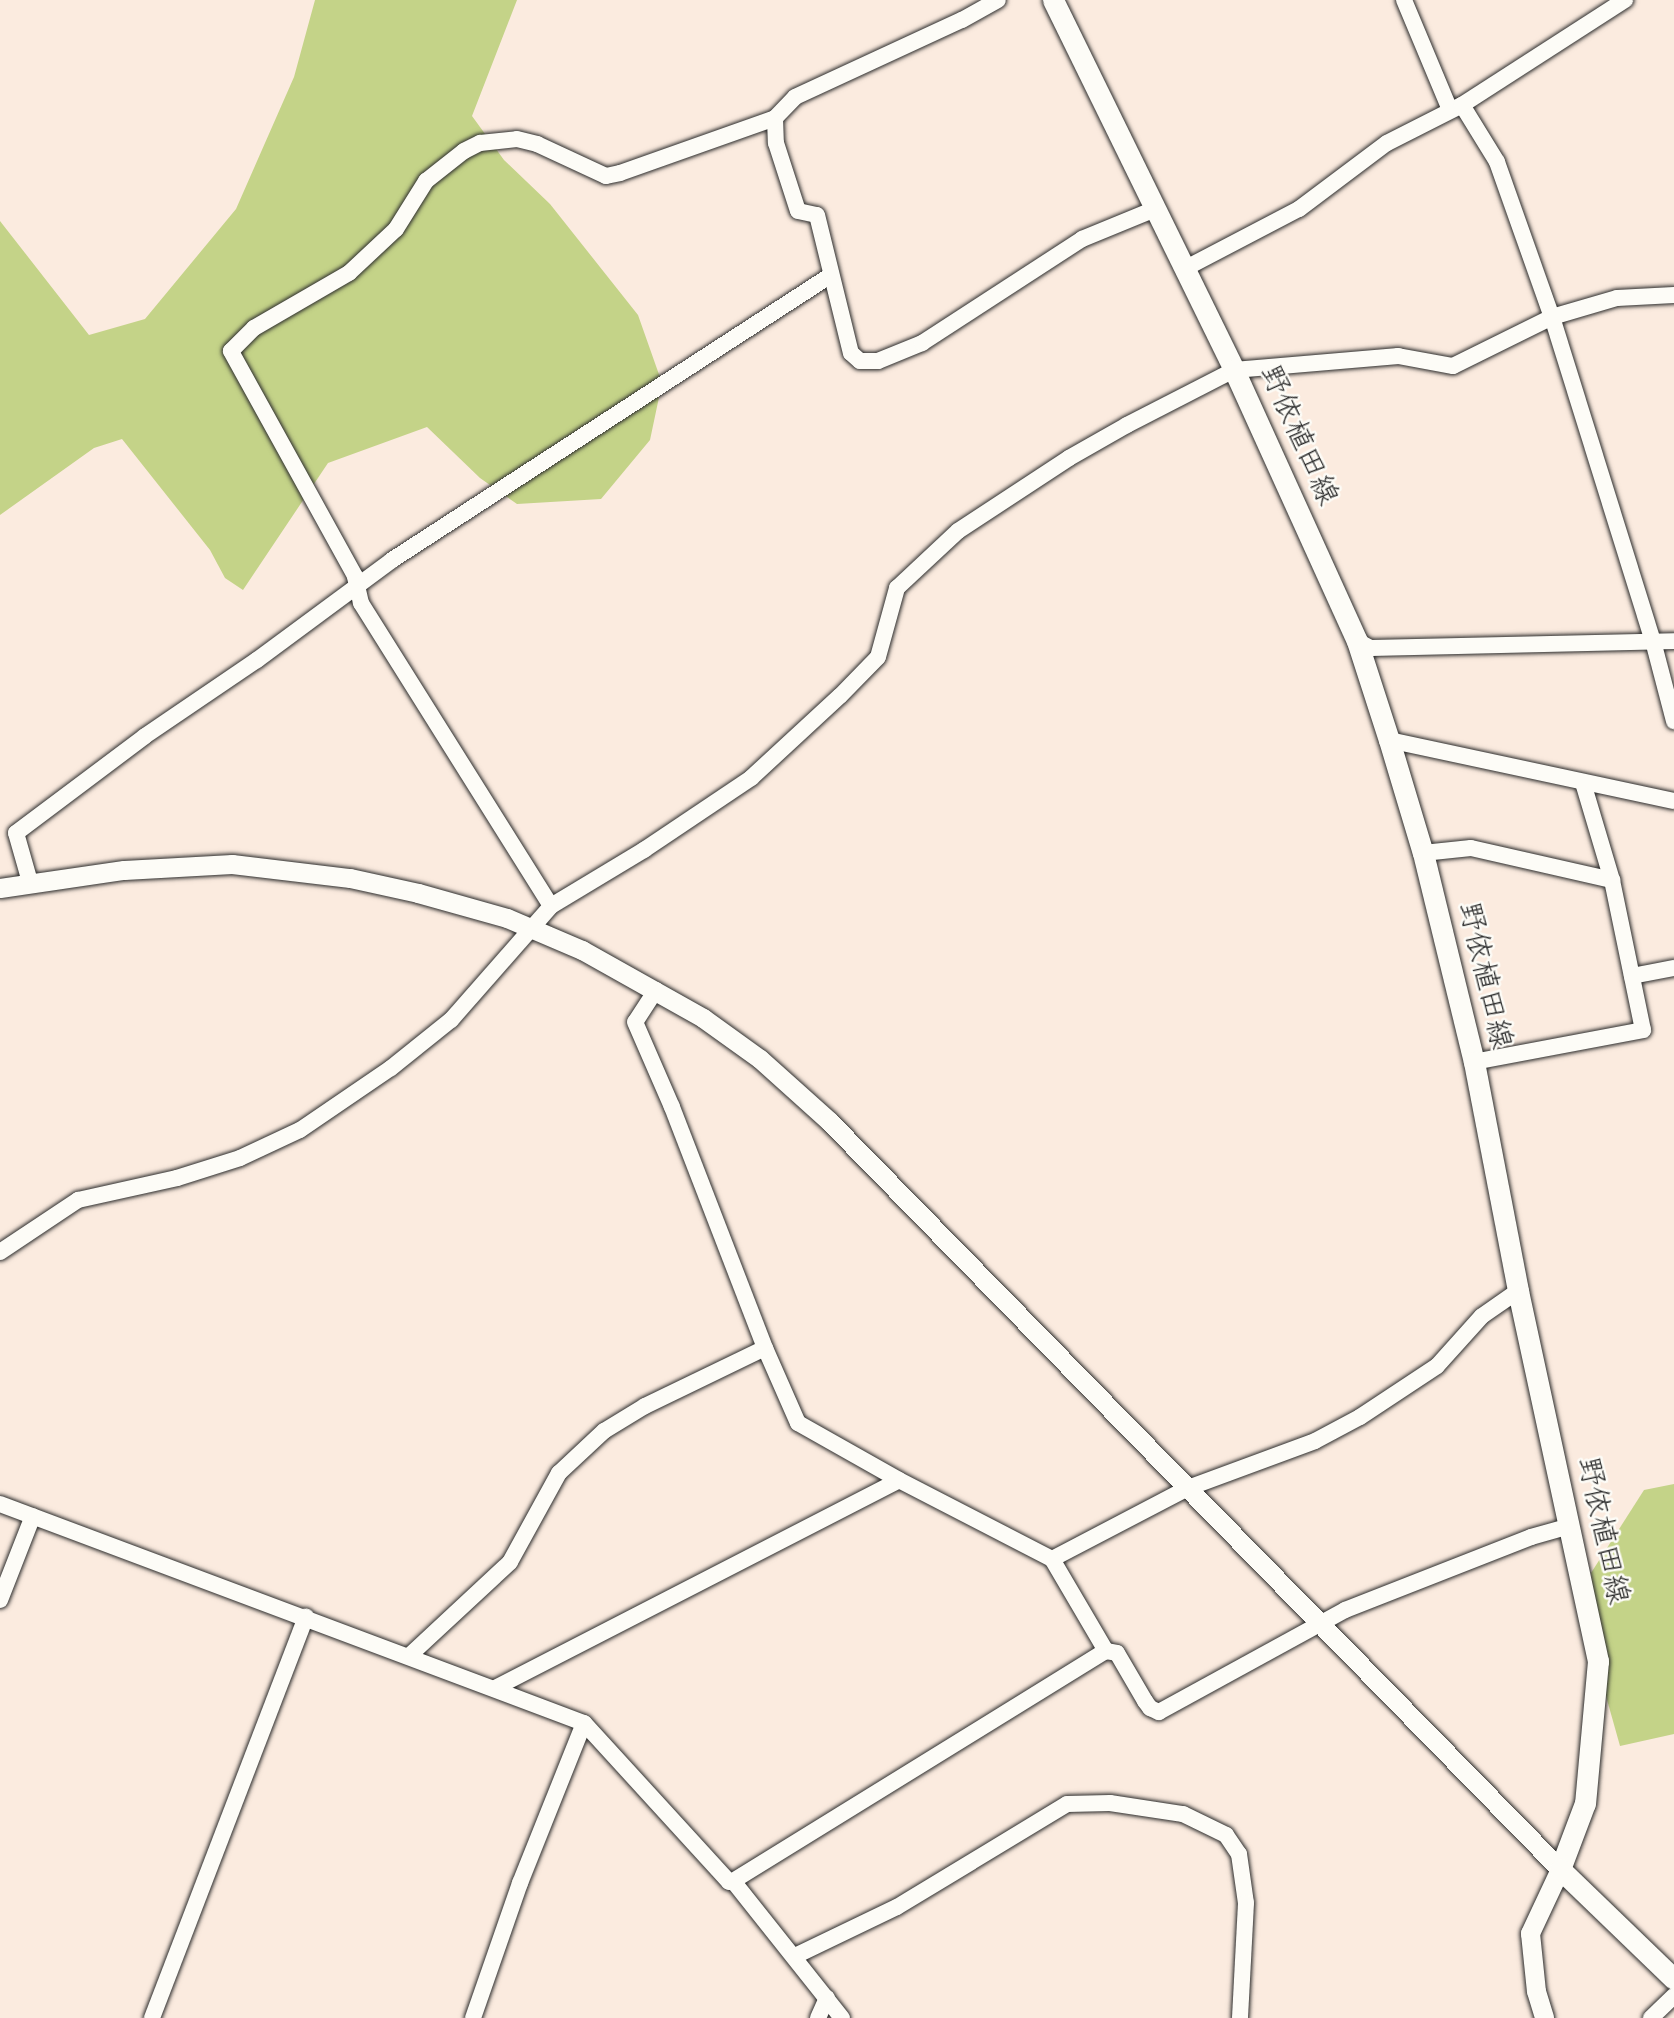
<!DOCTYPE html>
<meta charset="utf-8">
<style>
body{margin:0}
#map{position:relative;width:1674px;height:2018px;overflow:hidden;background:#fbebdf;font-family:"Indie Flower","Klee One",sans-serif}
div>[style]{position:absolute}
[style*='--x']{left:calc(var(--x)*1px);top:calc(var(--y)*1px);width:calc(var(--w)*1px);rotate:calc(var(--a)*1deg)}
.green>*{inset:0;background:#c4d388}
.roads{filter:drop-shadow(0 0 2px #2b2b2b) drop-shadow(0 0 2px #2b2b2b)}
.minor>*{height:16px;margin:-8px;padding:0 8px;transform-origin:8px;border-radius:8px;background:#fdfcf7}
.tertiary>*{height:19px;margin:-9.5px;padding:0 9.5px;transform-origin:9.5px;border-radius:9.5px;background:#fdfcf7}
.secondary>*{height:21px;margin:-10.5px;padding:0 10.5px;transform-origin:10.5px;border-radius:10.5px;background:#fdfcf7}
span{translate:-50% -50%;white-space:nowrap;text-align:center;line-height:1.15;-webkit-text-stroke:5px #fdfcf7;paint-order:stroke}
.street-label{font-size:30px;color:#2b2b2b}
</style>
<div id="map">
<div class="green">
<div style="clip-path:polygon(315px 0,517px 0,472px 116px,504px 160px,550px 204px,638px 315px,662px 383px,650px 440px,601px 499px,517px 504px,480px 478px,427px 427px,328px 463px,243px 590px,225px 578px,210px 550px,122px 439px,94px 448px,0 515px,0 221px,89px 335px,145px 319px,236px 209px,294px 77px)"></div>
<div style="clip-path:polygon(1674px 1484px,1674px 1734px,1620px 1746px,1602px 1682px,1591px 1573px,1644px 1490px)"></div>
</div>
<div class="roads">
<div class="minor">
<div style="--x:1404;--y:0;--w:119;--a:67.3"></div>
<div style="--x:1462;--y:105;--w:67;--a:58.4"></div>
<div style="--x:1497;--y:162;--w:164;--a:70.5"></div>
<div style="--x:1552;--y:317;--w:339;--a:72.7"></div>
<div style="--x:1653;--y:641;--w:83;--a:75.3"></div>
<div style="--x:775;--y:118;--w:25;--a:88"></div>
<div style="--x:776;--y:143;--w:71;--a:72.1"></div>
<div style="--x:798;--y:211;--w:19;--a:12"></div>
<div style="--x:817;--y:215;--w:142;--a:76.2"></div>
<div style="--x:851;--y:353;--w:12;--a:42"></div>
<div style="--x:860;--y:361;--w:18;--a:0"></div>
<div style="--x:878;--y:361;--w:48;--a:-22.2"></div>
<div style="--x:922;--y:343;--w:191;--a:-33"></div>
<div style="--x:1082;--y:239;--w:79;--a:-22.3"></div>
<div style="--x:1184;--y:269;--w:130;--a:-27.6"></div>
<div style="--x:1299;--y:209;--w:110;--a:-36.9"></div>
<div style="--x:1387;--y:143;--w:84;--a:-26.9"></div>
<div style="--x:1462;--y:105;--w:194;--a:-32.8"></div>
<div style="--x:1357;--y:641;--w:16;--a:27"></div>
<div style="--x:1371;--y:648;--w:303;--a:-1.3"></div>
<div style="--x:1389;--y:740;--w:291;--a:12.1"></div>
<div style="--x:1423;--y:853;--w:48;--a:-5.9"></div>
<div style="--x:1471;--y:848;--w:145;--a:12.8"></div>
<div style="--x:30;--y:882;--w:51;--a:-105.9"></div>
<div style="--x:16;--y:833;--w:161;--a:-36.9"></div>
<div style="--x:145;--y:736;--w:135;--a:-34.2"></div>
<div style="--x:257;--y:660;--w:168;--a:-36.5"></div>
<div style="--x:392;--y:560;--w:523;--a:-32.99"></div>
<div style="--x:551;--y:906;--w:358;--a:-122.1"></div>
<div style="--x:361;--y:603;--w:28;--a:-103"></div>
<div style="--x:355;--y:576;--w:257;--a:-118.9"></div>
<div style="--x:231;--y:351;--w:33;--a:-45"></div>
<div style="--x:254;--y:328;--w:110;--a:-30.1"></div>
<div style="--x:349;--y:273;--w:64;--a:-43.1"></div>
<div style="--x:396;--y:229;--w:57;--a:-58"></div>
<div style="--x:426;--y:181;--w:48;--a:-38.3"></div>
<div style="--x:464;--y:151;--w:18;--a:-27"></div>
<div style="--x:480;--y:143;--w:37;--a:-6"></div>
<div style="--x:517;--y:139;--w:21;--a:14"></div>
<div style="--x:537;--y:144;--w:76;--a:24.9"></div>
<div style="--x:606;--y:176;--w:14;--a:-12"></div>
<div style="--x:620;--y:173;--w:164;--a:-19.5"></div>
<div style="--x:775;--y:118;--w:29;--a:-46"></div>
<div style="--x:795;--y:97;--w:184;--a:-24.8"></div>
<div style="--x:962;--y:20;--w:41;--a:-29.1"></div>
<div style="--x:1632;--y:976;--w:43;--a:-10.8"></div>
<div style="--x:656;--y:990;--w:38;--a:123"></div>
<div style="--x:635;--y:1022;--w:93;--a:66.5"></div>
<div style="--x:672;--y:1107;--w:258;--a:68.9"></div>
<div style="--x:765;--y:1348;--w:82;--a:66.3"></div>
<div style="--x:798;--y:1423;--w:116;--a:29.4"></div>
<div style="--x:899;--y:1480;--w:172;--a:27.3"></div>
<div style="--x:1052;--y:1559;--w:107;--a:59.6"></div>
<div style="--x:1474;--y:1062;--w:172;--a:-10.7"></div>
<div style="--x:1643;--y:1030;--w:153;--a:-101.7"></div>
<div style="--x:1612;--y:880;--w:101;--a:-106.6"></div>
<div style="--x:0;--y:1252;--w:94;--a:-33.7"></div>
<div style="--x:78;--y:1200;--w:101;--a:-12.5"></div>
<div style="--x:177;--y:1178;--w:66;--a:-17.6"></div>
<div style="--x:240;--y:1158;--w:66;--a:-25"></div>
<div style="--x:300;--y:1130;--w:110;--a:-34.3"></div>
<div style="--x:391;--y:1068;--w:77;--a:-38.7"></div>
<div style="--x:451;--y:1020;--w:152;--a:-48.7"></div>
<div style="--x:551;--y:906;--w:109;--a:-31.1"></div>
<div style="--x:644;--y:850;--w:129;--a:-33.9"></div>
<div style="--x:751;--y:778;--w:121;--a:-42.7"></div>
<div style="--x:840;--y:696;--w:54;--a:-45.7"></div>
<div style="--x:878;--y:657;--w:72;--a:-74.6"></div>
<div style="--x:897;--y:588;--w:83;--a:-43.1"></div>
<div style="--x:958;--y:531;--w:133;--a:-33.3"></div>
<div style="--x:1069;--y:458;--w:67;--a:-29.6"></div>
<div style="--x:1127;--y:425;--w:120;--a:-27.2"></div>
<div style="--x:1234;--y:370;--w:165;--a:-4.9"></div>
<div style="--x:1398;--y:356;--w:56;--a:10.3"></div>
<div style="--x:1453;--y:366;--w:110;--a:-26.3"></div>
<div style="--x:1552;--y:317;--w:68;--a:-16.3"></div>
<div style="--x:1617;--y:298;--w:57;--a:-3"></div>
<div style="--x:0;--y:1504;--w:624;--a:20.56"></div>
<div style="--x:584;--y:1723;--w:215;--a:47.6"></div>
<div style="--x:729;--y:1882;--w:4;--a:-14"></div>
<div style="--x:733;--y:1881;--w:175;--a:51.5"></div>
<div style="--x:1052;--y:1559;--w:153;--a:-27.6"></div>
<div style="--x:1188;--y:1488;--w:135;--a:-20.3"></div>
<div style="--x:1315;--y:1441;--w:51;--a:-28.1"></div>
<div style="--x:1360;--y:1417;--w:92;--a:-33.5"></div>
<div style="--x:1437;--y:1366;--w:67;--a:-48"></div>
<div style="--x:1482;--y:1316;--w:44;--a:-34.8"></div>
<div style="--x:0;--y:1600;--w:90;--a:-68.6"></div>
<div style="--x:409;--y:1656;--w:138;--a:-42.9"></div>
<div style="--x:510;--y:1562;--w:102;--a:-61.2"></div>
<div style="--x:559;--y:1473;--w:62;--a:-43"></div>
<div style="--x:604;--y:1431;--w:48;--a:-31.4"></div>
<div style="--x:645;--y:1406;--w:133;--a:-25.8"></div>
<div style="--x:495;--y:1688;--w:454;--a:-27.2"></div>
<div style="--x:733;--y:1881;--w:438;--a:-31.7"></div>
<div style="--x:1106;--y:1651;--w:11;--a:10"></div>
<div style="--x:1117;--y:1653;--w:56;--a:59.7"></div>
<div style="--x:1145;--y:1701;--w:9;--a:54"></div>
<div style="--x:1150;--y:1708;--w:10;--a:24"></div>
<div style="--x:1159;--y:1712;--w:212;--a:-28.7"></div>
<div style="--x:1345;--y:1610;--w:200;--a:-21.4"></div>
<div style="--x:1531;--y:1537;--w:41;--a:-15.8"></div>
<div style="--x:795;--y:1956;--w:113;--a:-25.7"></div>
<div style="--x:897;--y:1907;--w:199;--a:-31.2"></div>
<div style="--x:1067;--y:1804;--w:43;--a:-1.3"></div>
<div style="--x:1110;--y:1803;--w:74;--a:8.6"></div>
<div style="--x:1183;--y:1814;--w:48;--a:26"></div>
<div style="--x:1226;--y:1835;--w:23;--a:56"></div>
<div style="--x:1239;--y:1854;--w:49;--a:81.9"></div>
<div style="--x:1246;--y:1903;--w:115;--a:93"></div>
<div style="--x:152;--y:2018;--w:430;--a:-69"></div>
<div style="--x:473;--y:2018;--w:143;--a:-70.8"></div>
<div style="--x:520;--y:1883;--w:172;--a:-68.2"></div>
<div style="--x:818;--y:2018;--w:22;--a:-66"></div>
<div style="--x:1651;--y:2018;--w:32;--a:-44"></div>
</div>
<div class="tertiary">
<div style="--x:0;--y:888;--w:125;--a:-8.3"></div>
<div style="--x:124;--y:870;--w:108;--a:-3.2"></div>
<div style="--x:232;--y:864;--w:119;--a:6.8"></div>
<div style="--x:350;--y:878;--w:70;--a:12.4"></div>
<div style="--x:418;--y:893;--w:92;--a:15.7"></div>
<div style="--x:507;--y:918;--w:82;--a:23.1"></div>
<div style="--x:582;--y:950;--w:139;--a:29.3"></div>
<div style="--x:703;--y:1018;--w:70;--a:35.7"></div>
<div style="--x:760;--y:1059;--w:93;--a:41.9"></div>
<div style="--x:829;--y:1121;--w:1046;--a:45.66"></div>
<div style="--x:1560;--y:1869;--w:71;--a:115.1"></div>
<div style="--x:1530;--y:1933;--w:58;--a:84.1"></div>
<div style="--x:1536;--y:1991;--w:28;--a:73"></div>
</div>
<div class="secondary">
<div style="--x:1053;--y:0;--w:412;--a:63.9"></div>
<div style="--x:1234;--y:370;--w:298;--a:65.6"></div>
<div style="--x:1357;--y:641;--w:104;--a:72.1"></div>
<div style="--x:1389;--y:740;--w:118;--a:73.3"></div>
<div style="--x:1423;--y:853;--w:215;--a:76.3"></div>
<div style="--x:1474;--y:1062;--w:233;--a:79.1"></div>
<div style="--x:1518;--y:1291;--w:379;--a:77.8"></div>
<div style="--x:1598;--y:1661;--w:143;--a:95.2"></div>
<div style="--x:1585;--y:1803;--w:71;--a:110.7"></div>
<div style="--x:1560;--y:1869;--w:158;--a:44"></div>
</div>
</div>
<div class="street-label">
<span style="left:1297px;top:436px;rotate:66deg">野依植田線</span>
<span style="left:1483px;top:976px;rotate:77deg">野依植田線</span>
<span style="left:1601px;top:1531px;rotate:78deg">野依植田線</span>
</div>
</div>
